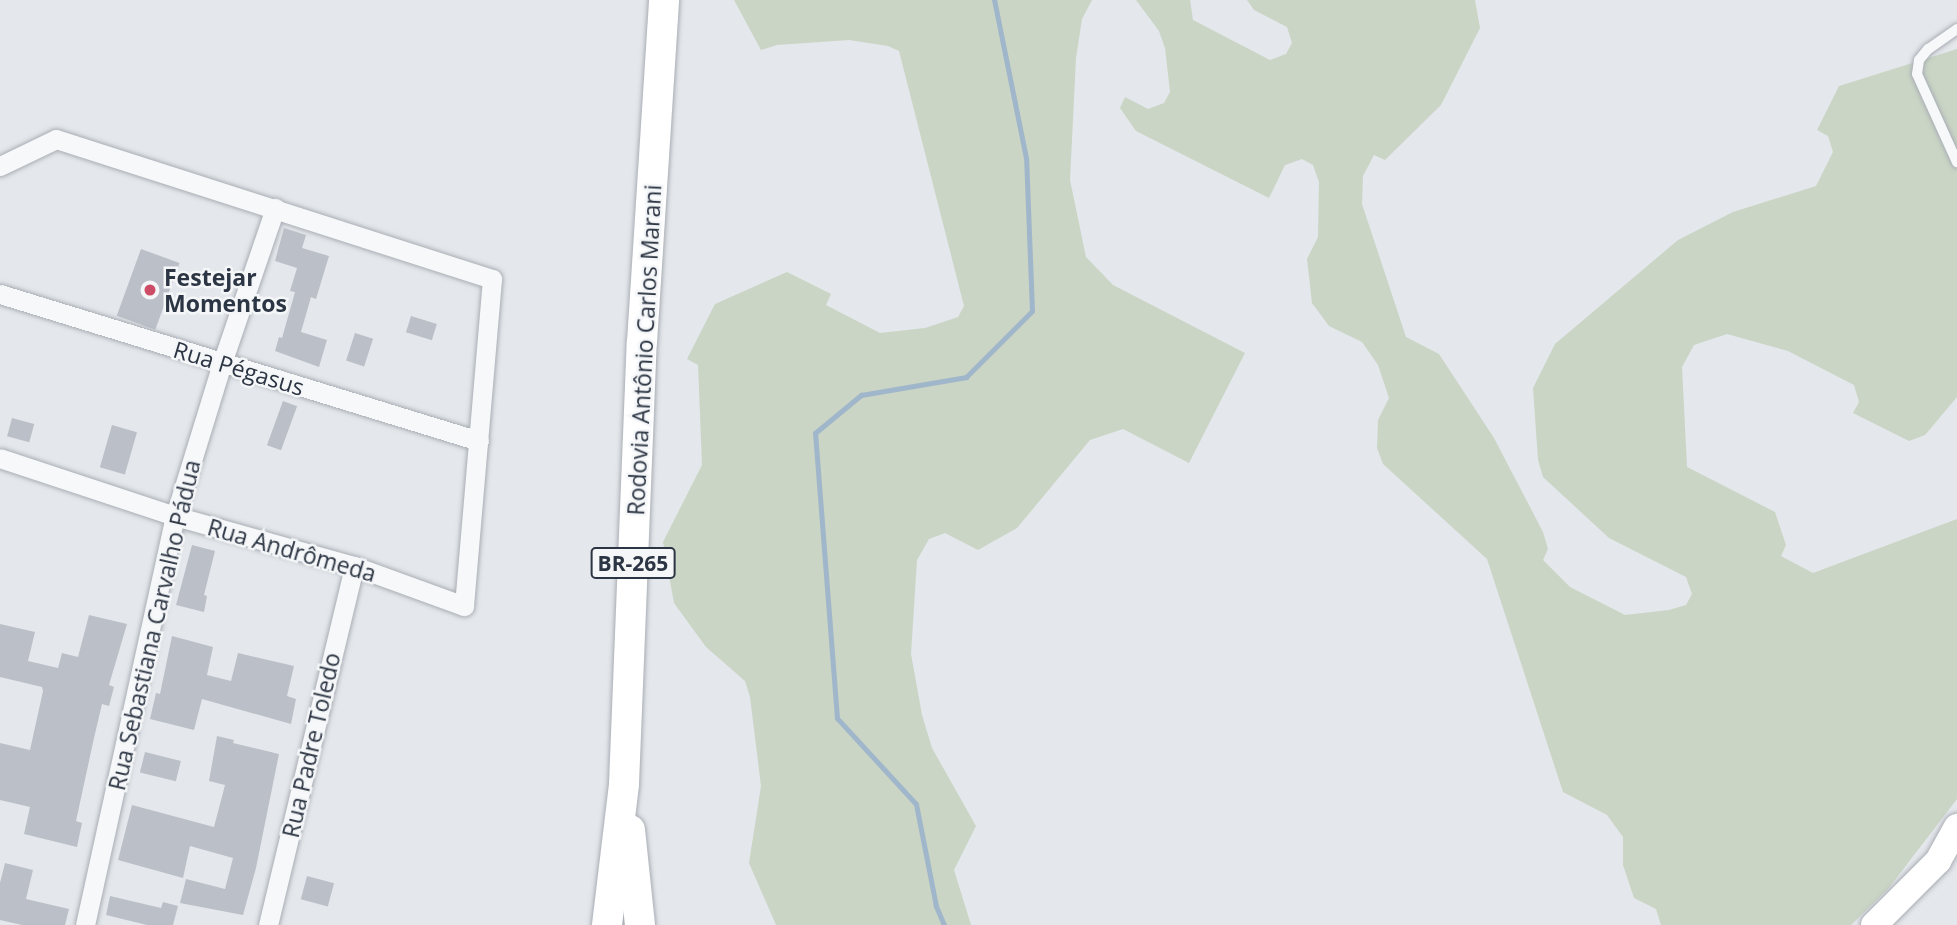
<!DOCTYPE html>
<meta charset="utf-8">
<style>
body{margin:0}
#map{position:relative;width:1957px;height:925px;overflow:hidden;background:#e4e7eb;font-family:"Open Sans",sans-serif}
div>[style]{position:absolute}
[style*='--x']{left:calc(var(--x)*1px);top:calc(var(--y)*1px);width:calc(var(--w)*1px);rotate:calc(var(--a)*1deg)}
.green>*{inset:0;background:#cad5c5}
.stream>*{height:5px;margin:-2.5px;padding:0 2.5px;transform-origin:2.5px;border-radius:2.5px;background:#a0b6ca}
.building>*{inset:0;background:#bbc0c8;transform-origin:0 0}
.roads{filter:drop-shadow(0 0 2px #a9aeb5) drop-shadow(0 0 2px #a9aeb5)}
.lane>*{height:10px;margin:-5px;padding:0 5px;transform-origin:5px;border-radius:5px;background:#f7f8fa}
.street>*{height:19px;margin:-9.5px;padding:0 9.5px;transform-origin:9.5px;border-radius:9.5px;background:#f7f8fa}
.secondary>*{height:26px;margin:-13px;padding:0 13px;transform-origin:13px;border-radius:13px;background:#fff}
.primary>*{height:30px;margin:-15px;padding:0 15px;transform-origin:15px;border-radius:15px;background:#fff}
.dots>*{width:19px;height:19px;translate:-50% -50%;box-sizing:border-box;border:4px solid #f4f6f8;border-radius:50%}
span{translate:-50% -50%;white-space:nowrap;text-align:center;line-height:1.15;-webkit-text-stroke:5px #f4f6f8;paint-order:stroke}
.shield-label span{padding:2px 5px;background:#f4f6f8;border:2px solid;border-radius:5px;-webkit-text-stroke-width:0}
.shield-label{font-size:21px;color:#2c3543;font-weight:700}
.poi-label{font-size:23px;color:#2c3543;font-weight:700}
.left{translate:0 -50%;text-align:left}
.street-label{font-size:23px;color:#2c3543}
</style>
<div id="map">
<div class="green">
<div style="clip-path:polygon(734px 0,1092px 0,1082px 19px,1076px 58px,1070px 180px,1086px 257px,1113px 285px,1245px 353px,1189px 463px,1123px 429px,1090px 440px,1017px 528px,978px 550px,945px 533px,929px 539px,917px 560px,911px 654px,922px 715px,932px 748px,976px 826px,954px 870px,971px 925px,776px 925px,749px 863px,761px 786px,750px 697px,745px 681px,706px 647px,674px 603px,663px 542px,702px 465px,698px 365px,687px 359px,715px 304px,787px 272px,831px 294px,826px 305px,880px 333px,925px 328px,958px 317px,964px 306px,899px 51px,888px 46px,849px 40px,777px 45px,761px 50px)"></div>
<div style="clip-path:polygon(1136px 0,1190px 0,1193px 20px,1270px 60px,1286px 54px,1292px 43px,1287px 27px,1254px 10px,1247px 0,1475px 0,1480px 28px,1441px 105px,1385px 160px,1374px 155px,1363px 176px,1362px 204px,1406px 337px,1439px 354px,1494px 438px,1543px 532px,1548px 549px,1543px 560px,1570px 587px,1625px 615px,1669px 610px,1686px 605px,1692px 594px,1686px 577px,1609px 538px,1543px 477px,1538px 460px,1533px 388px,1555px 344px,1678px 240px,1733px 212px,1816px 186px,1833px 152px,1828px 136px,1817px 130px,1839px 86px,1957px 49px,1957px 397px,1925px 435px,1909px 441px,1853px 413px,1859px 402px,1854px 385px,1788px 351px,1727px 334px,1694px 345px,1682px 367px,1687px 467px,1775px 512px,1786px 545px,1781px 556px,1813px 573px,1957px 519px,1957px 799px,1888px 889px,1851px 925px,1661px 925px,1656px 909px,1634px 898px,1623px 865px,1623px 837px,1607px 815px,1563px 792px,1487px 559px,1383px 464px,1377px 448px,1378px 420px,1389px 398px,1378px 365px,1362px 342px,1329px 326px,1312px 303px,1307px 259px,1318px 237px,1319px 182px,1313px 165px,1302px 159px,1285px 165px,1269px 198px,1136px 131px,1120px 108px,1125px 97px,1148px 109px,1164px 103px,1170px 92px,1165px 48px,1159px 31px)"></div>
</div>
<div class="stream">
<div style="--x:944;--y:925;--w:21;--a:-113"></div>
<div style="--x:936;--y:906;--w:104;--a:-101.1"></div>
<div style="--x:916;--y:804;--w:117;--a:-132.6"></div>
<div style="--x:837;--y:718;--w:286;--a:-94.4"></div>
<div style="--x:815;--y:433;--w:60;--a:-39.6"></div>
<div style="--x:861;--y:395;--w:107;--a:-9.7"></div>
<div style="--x:966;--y:377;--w:93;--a:-45"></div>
<div style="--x:1032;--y:311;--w:153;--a:-92.2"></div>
<div style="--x:1026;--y:158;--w:161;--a:-101.4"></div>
</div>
<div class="building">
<div style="clip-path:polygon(284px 228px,306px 235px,302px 248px,329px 256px,316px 299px,311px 297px,301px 332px,327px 340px,319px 367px,275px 351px,279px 337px,282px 338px,295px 292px,290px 291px,297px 268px,275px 261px)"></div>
<div style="left:141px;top:249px;width:41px;height:71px;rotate:20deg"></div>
<div style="left:411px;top:316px;width:27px;height:17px;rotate:17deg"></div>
<div style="left:355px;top:333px;width:19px;height:29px;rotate:18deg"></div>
<div style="left:283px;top:401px;width:15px;height:47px;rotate:20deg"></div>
<div style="left:12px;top:418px;width:23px;height:19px;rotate:15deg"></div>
<div style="left:112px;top:425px;width:26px;height:44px;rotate:16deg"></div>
<div style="clip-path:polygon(192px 545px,215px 551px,204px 595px,207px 596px,204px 612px,176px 605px)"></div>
<div style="clip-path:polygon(89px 615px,127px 624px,109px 685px,114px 687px,109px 706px,102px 704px,94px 738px,76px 821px,82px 823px,77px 847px,24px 834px,30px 807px,0 800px,0 743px,30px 750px,43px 691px,42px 687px,0 677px,0 624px,35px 632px,28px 661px,58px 668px,62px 653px,78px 657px)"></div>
<div style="clip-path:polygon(172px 636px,213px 647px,207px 675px,231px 681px,238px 653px,294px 666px,287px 696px,296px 699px,291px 724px,202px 699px,194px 730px,150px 719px,156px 693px,160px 694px)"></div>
<div style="clip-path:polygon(217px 736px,234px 740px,233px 743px,279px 754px,256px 868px,243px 915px,180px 903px,186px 879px,225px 889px,233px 858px,190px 846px,183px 878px,118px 860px,132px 805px,214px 827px,225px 785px,209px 781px)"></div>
<div style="left:145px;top:752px;width:37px;height:21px;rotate:14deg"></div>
<div style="clip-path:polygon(5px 863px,33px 870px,26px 899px,69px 909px,65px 925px,22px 925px,0 920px,0 883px)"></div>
<div style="left:307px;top:876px;width:28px;height:24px;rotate:15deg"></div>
<div style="clip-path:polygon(110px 896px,161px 908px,163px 902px,178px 906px,173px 925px,147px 925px,106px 915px)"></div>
</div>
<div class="roads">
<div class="lane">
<div style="--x:1957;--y:29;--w:35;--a:145"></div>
<div style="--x:1928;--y:49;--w:14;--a:129"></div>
<div style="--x:1919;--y:60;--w:14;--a:98"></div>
<div style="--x:1917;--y:74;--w:97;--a:65.6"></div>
</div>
<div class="street">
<div style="--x:0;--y:166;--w:62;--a:-25.7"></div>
<div style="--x:56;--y:139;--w:458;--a:17.8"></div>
<div style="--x:492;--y:279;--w:328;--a:94.9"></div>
<div style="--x:464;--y:606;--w:117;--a:-160"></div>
<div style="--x:354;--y:566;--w:186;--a:-164.4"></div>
<div style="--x:175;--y:516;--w:184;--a:-161.7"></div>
<div style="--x:0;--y:294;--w:501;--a:17.06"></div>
<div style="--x:85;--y:925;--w:419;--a:-77.6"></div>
<div style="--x:175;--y:516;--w:160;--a:-72.9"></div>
<div style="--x:222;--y:363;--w:164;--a:-71.1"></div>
<div style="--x:268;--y:925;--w:369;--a:-76.5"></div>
</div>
<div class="secondary">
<div style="--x:1874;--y:925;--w:91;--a:-45"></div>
<div style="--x:1938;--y:861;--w:39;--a:-61"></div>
</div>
<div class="primary">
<div style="--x:630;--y:830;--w:96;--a:84"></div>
<div style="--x:607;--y:925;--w:142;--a:-83.1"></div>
<div style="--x:624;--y:784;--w:442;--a:-87.7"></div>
<div style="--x:642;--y:342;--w:343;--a:-86.3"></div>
</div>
</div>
<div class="dots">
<div style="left:150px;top:290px;background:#cc4d65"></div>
</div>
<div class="shield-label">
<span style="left:633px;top:563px">BR-265</span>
</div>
<div class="poi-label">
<span class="left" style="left:164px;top:290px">Festejar<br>Momentos</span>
</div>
<div class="street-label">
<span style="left:644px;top:350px;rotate:-87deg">Rodovia Antônio Carlos Marani</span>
<span style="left:239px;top:368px;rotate:17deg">Rua Pégasus</span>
<span style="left:292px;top:550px;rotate:16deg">Rua Andrômeda</span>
<span style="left:154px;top:625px;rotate:-77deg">Rua Sebastiana Carvalho Pádua</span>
<span style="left:311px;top:745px;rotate:-77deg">Rua Padre Toledo</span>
</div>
</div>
